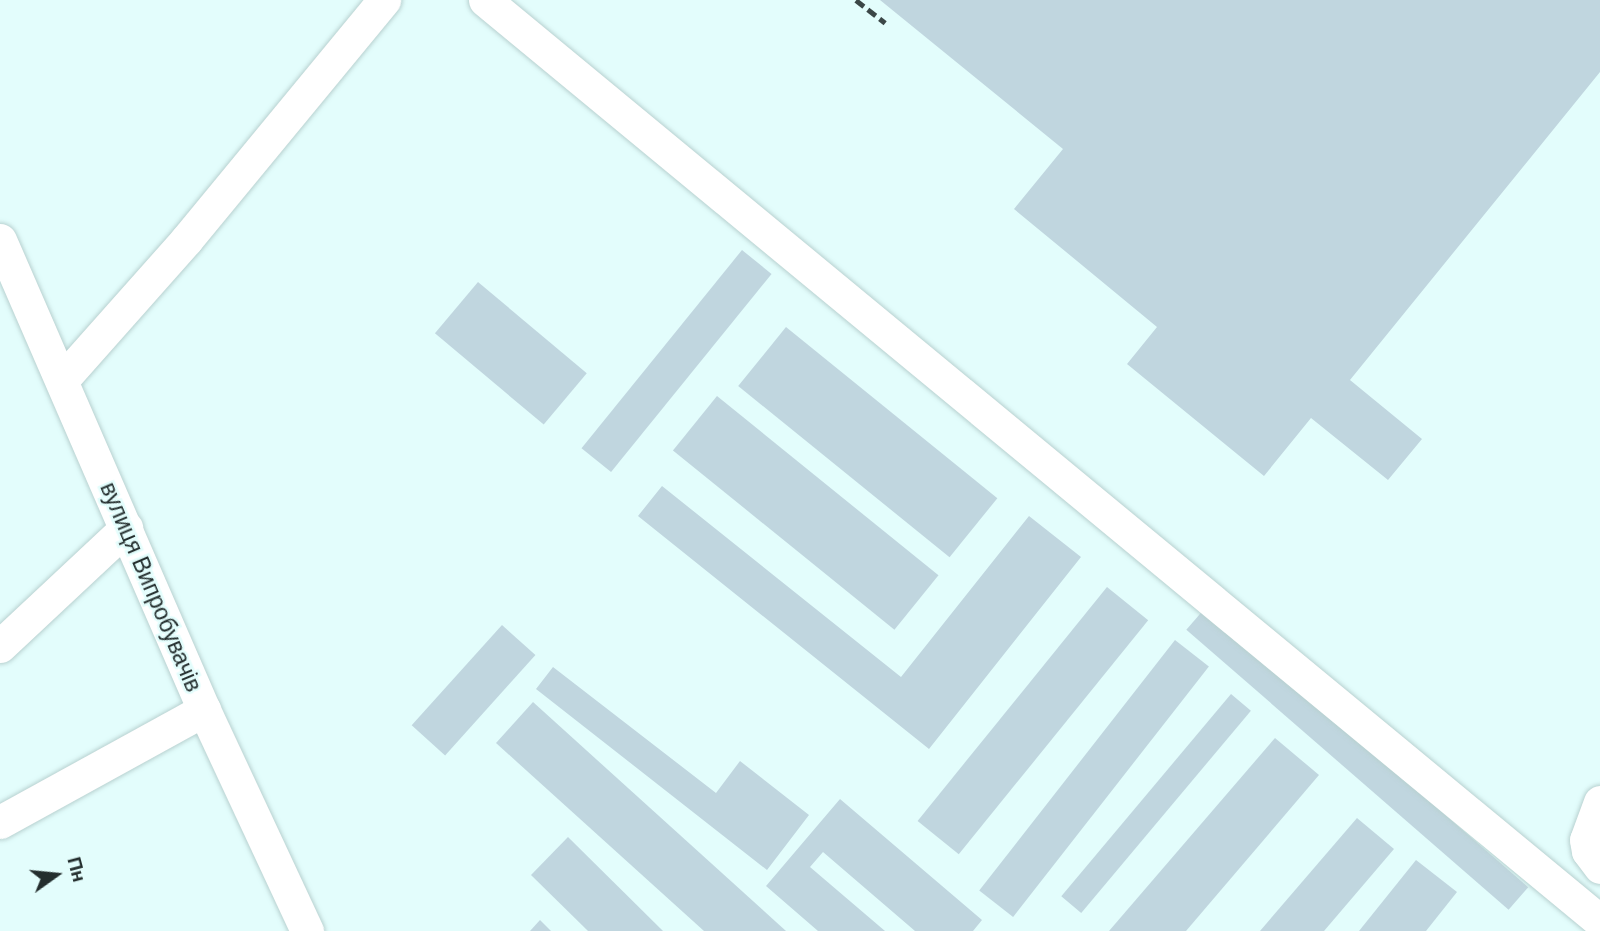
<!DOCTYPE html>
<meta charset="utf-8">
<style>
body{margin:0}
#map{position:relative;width:1600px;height:931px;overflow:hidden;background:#e3fdfc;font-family:Arial,sans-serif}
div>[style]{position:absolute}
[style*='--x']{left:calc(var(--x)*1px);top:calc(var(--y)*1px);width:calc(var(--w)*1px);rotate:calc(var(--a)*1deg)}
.building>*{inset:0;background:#c0d6df;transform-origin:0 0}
.roads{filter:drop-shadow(0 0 2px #b8d1d0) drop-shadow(0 0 2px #b8d1d0)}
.minor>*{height:33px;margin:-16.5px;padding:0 16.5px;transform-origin:16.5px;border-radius:16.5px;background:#fff}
.rail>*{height:5px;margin-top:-2.5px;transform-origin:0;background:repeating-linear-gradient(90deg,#3b4747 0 10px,transparent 0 15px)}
span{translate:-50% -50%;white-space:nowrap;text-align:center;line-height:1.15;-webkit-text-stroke:5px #e3fdfc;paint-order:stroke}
.street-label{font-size:23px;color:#242e2e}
.north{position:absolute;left:21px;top:840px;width:70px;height:70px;-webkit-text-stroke:5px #e3fdfc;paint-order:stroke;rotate:75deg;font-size:19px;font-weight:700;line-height:28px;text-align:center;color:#242e2e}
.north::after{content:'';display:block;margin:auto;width:24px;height:32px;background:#242e2e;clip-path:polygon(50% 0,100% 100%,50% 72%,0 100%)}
</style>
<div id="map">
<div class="building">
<div style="clip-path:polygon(880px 0,1600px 0,1600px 72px,1350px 380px,1422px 439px,1388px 480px,1311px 418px,1264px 476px,1127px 364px,1157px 327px,1014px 209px,1063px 149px)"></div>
<div style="left:742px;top:250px;width:38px;height:255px;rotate:39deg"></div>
<div style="left:478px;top:282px;width:142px;height:67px;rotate:40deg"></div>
<div style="left:786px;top:327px;width:272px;height:76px;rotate:39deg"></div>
<div style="left:717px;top:396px;width:285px;height:70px;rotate:39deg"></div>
<div style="clip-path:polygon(662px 486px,901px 677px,1029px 516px,1081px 557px,929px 749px,638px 516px)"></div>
<div style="left:1107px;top:587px;width:53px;height:301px;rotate:39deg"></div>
<div style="left:1206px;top:607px;width:427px;height:30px;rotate:41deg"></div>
<div style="left:502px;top:625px;width:45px;height:135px;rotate:42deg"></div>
<div style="left:1175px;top:640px;width:43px;height:318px;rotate:38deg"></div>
<div style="clip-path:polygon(553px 667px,716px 793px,740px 761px,809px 815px,767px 870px,536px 689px)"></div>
<div style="left:1231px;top:694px;width:26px;height:264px;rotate:40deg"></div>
<div style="clip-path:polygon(533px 702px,786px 931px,704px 931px,496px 743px)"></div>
<div style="clip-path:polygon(1275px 738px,1319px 775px,1186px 931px,1109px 931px)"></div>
<div style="clip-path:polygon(840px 799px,982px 920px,973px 931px,915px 931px,823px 852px,810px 867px,885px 931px,818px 931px,766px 886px)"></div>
<div style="clip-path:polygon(1357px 818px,1394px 849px,1324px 931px,1260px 931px)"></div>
<div style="clip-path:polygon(568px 837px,663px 931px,588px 931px,531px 875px)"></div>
<div style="clip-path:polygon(1416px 860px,1457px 892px,1426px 931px,1359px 931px)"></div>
<div style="clip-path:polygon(540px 920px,551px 931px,530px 931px)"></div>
</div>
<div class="roads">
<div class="minor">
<div style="--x:485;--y:0;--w:1446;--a:39.56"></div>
<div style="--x:0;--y:240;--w:512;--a:66.54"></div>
<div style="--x:204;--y:710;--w:244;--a:65"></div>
<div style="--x:62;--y:380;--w:188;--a:-48.4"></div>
<div style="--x:187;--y:239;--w:310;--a:-50.5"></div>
<div style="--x:0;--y:646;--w:173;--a:-43.1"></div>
<div style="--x:1600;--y:802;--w:40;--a:110.2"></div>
<div style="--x:1586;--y:840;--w:11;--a:80"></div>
<div style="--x:1588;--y:851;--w:20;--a:53"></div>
<div style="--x:0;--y:822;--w:233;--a:-28.8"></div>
</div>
</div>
<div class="rail">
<div style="--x:856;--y:0;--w:37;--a:38"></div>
</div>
<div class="street-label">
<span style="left:151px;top:587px;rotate:67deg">вулиця Випробувачів</span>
</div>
<div class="north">Пн</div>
</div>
